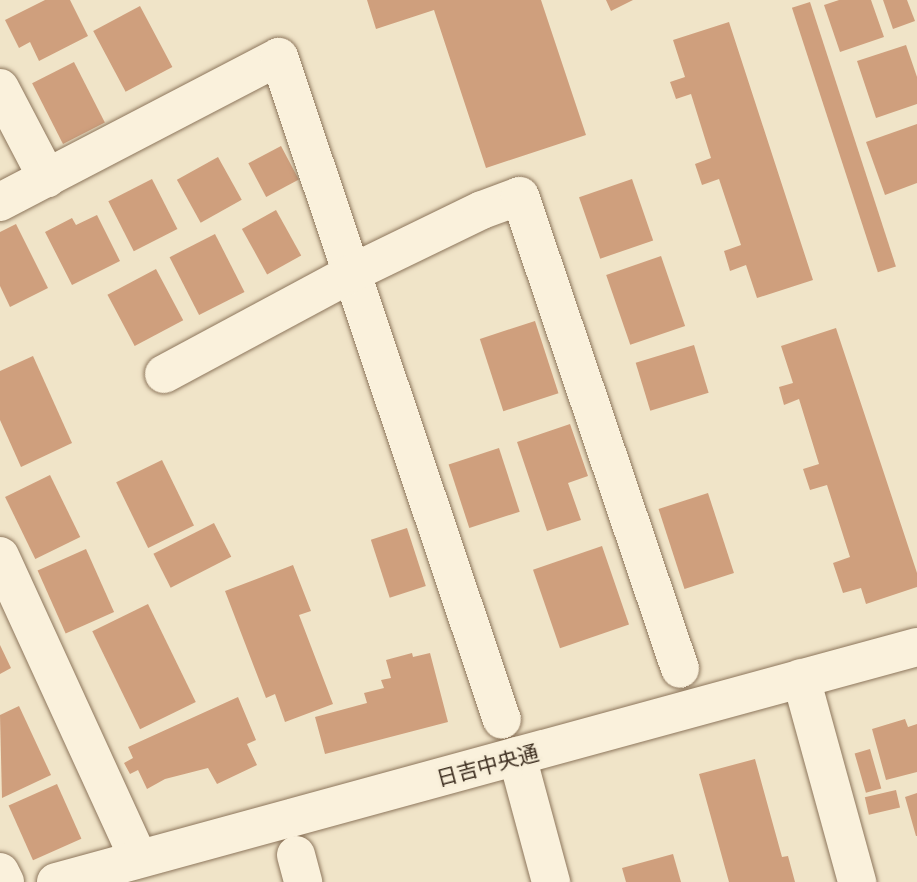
<!DOCTYPE html>
<meta charset="utf-8">
<style>
body{margin:0}
#map{position:relative;width:917px;height:882px;overflow:hidden;background:#f0e4c8;font-family:"Playfair Display","Noto Sans JP",serif}
div>[style]{position:absolute}
[style*='--x']{left:calc(var(--x)*1px);top:calc(var(--y)*1px);width:calc(var(--w)*1px);rotate:calc(var(--a)*1deg)}
.building>*{inset:0;background:#cf9f7d;transform-origin:0 0}
.roads{filter:drop-shadow(0 0 2px #8d765c) drop-shadow(0 0 2px #8d765c)}
.minor>*{height:38px;margin:-19px;padding:0 19px;transform-origin:19px;border-radius:19px;background:#faf1dc}
.tertiary>*{height:38px;margin:-19px;padding:0 19px;transform-origin:19px;border-radius:19px;background:#faf1dc}
span{translate:-50% -50%;white-space:nowrap;text-align:center;line-height:1.15;-webkit-text-stroke:5px #f7eed8;paint-order:stroke}
.street-label{font-size:21px;color:#3d2e20}
</style>
<div id="map">
<div class="building">
<div style="clip-path:polygon(45px 0,70px 0,88px 36px,39px 61px,30px 42px,19px 48px,5px 20px)"></div>
<div style="clip-path:polygon(367px 0,541px 0,586px 135px,486px 168px,434px 10px,376px 29px)"></div>
<div style="clip-path:polygon(606px 0,633px 0,611px 11px)"></div>
<div style="clip-path:polygon(839px 0,871px 0,884px 37px,840px 52px,824px 5px)"></div>
<div style="clip-path:polygon(883px 0,907px 0,915px 21px,893px 29px)"></div>
<div style="left:810px;top:2px;width:278px;height:19px;rotate:72deg"></div>
<div style="left:140px;top:6px;width:69px;height:53px;rotate:62deg"></div>
<div style="clip-path:polygon(729px 22px,813px 280px,757px 298px,746px 265px,730px 271px,724px 251px,741px 245px,719px 179px,702px 185px,695px 164px,711px 158px,691px 94px,676px 99px,670px 82px,685px 77px,673px 40px)"></div>
<div style="clip-path:polygon(906px 45px,917px 77px,917px 104px,876px 118px,857px 61px)"></div>
<div style="left:74px;top:62px;width:68px;height:47px;rotate:63deg"></div>
<div style="clip-path:polygon(917px 124px,917px 183px,885px 195px,866px 142px)"></div>
<div style="left:281px;top:146px;width:38px;height:37px;rotate:62deg"></div>
<div style="left:218px;top:157px;width:49px;height:47px;rotate:61deg"></div>
<div style="left:152px;top:179px;width:56px;height:49px;rotate:63deg"></div>
<div style="left:632px;top:179px;width:65px;height:56px;rotate:71deg"></div>
<div style="left:276px;top:210px;width:52px;height:39px;rotate:61deg"></div>
<div style="clip-path:polygon(97px 215px,120px 261px,72px 285px,45px 232px,72px 218px,76px 225px)"></div>
<div style="clip-path:polygon(16px 224px,48px 288px,10px 307px,0 286px,0 232px)"></div>
<div style="left:215px;top:234px;width:65px;height:51px;rotate:63deg"></div>
<div style="left:661px;top:256px;width:74px;height:58px;rotate:71deg"></div>
<div style="left:156px;top:269px;width:58px;height:55px;rotate:62deg"></div>
<div style="left:535px;top:321px;width:76px;height:58px;rotate:72deg"></div>
<div style="clip-path:polygon(836px 328px,917px 573px,917px 587px,866px 604px,861px 588px,843px 593px,833px 563px,850px 557px,827px 485px,810px 490px,803px 469px,819px 464px,799px 399px,784px 405px,779px 387px,793px 383px,781px 346px)"></div>
<div style="left:694px;top:345px;width:50px;height:61px;rotate:73deg"></div>
<div style="clip-path:polygon(33px 356px,72px 443px,21px 467px,0 420px,0 371px)"></div>
<div style="clip-path:polygon(570px 424px,588px 476px,568px 483px,581px 520px,547px 531px,517px 442px)"></div>
<div style="left:499px;top:448px;width:67px;height:53px;rotate:72deg"></div>
<div style="left:162px;top:460px;width:73px;height:51px;rotate:64deg"></div>
<div style="left:50px;top:475px;width:69px;height:50px;rotate:64deg"></div>
<div style="left:708px;top:493px;width:84px;height:52px;rotate:72deg"></div>
<div style="left:214px;top:523px;width:38px;height:68px;rotate:63deg"></div>
<div style="left:407px;top:528px;width:61px;height:38px;rotate:72deg"></div>
<div style="left:602px;top:546px;width:83px;height:73px;rotate:71deg"></div>
<div style="left:86px;top:549px;width:69px;height:53px;rotate:66deg"></div>
<div style="clip-path:polygon(293px 565px,311px 611px,299px 615px,333px 704px,285px 722px,275px 694px,266px 698px,225px 591px)"></div>
<div style="left:148px;top:604px;width:109px;height:62px;rotate:64deg"></div>
<div style="clip-path:polygon(0 645px,11px 668px,0 674px)"></div>
<div style="clip-path:polygon(412px 653px,413px 657px,430px 653px,448px 722px,325px 754px,315px 717px,367px 703px,364px 693px,384px 688px,381px 680px,391px 678px,386px 660px)"></div>
<div style="clip-path:polygon(238px 697px,256px 740px,247px 744px,257px 765px,217px 784px,208px 768px,165px 779px,147px 789px,138px 770px,130px 774px,124px 763px,133px 758px,128px 747px)"></div>
<div style="clip-path:polygon(19px 706px,51px 775px,2px 798px,0 715px)"></div>
<div style="clip-path:polygon(905px 719px,908px 727px,917px 724px,917px 772px,886px 780px,872px 729px)"></div>
<div style="left:870px;top:749px;width:41px;height:16px;rotate:74deg"></div>
<div style="clip-path:polygon(755px 759px,782px 857px,788px 856px,795px 882px,729px 882px,699px 774px)"></div>
<div style="left:57px;top:784px;width:60px;height:53px;rotate:66deg"></div>
<div style="left:896px;top:790px;width:18px;height:32px;rotate:77deg"></div>
<div style="clip-path:polygon(917px 793px,917px 836px,916px 836px,905px 797px)"></div>
<div style="clip-path:polygon(673px 854px,681px 882px,626px 882px,622px 868px)"></div>
</div>
<div class="roads">
<div class="minor">
<div style="--x:0;--y:88;--w:102;--a:62.4"></div>
<div style="--x:0;--y:202;--w:314;--a:-27.5"></div>
<div style="--x:279;--y:57;--w:699;--a:71.41"></div>
<div style="--x:164;--y:374;--w:213;--a:-28.2"></div>
<div style="--x:352;--y:273;--w:144;--a:-25.9"></div>
<div style="--x:482;--y:210;--w:40;--a:-20.2"></div>
<div style="--x:520;--y:196;--w:499;--a:71.3"></div>
<div style="--x:0;--y:556;--w:332;--a:65.4"></div>
<div style="--x:801;--y:678;--w:212;--a:74.6"></div>
<div style="--x:517;--y:756;--w:131;--a:74.9"></div>
<div style="--x:296;--y:855;--w:28;--a:75"></div>
<div style="--x:0;--y:872;--w:11;--a:63"></div>
</div>
<div class="tertiary">
<div style="--x:56;--y:882;--w:892;--a:-15.27"></div>
</div>
</div>
<div class="street-label">
<span style="left:487px;top:764px;rotate:-15deg">日吉中央通</span>
</div>
</div>
